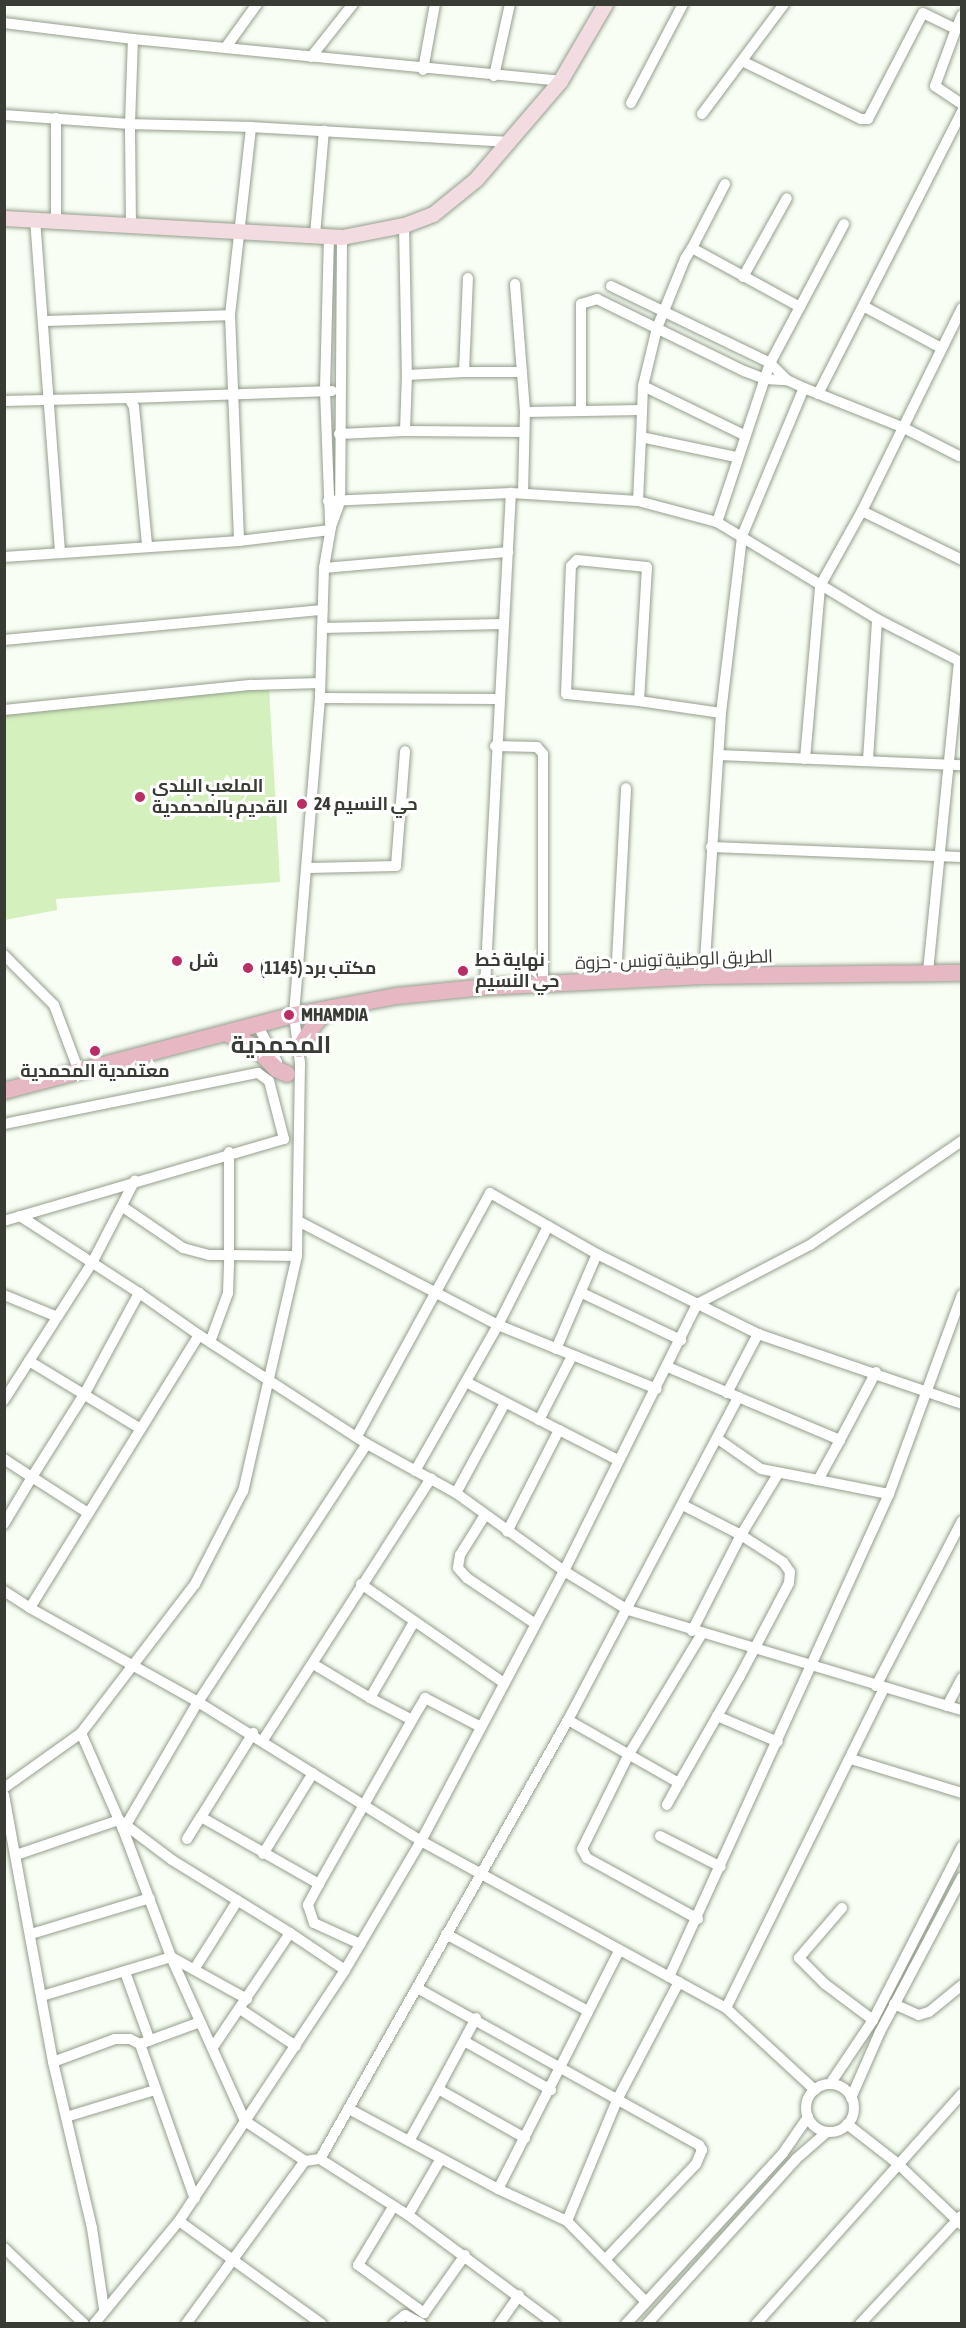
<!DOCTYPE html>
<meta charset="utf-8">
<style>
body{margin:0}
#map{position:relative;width:966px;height:2328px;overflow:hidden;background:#f8fef3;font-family:"Asap Condensed",Cairo,sans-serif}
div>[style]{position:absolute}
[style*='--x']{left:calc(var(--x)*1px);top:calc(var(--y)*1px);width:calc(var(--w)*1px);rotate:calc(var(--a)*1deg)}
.green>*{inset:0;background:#d4f0bd}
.roads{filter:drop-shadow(0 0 2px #949e8d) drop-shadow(0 0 2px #949e8d)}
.street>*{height:10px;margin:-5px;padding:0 5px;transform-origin:5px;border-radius:5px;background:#fff}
.street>.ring{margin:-5px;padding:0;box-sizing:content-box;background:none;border:10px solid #fff;border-radius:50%}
.secondary>*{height:15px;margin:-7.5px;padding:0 7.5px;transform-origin:7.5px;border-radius:7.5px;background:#f2dce2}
.primary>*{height:16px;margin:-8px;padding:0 8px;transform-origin:8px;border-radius:8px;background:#e5b8c4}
.dots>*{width:16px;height:16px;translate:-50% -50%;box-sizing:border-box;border:3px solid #fff;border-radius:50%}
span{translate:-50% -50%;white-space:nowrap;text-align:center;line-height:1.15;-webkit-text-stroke:6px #fff;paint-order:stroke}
.poi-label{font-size:18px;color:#383c34;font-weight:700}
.left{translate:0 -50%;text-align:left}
.street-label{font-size:18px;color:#383c34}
.district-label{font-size:24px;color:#383c34;font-weight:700}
.frame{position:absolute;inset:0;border:6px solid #383c34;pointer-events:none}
</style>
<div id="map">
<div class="green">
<div style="clip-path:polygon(269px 687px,280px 882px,56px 899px,57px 910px,5px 920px,5px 712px)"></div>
</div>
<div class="roads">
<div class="street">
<div style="--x:4;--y:23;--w:130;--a:7.1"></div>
<div style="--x:133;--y:39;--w:429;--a:5.6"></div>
<div style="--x:956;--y:29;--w:15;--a:-67"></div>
<div style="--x:226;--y:47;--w:53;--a:-54.2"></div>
<div style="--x:311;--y:57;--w:68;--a:-51.6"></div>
<div style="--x:744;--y:62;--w:130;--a:26"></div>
<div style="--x:861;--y:119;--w:7;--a:0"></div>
<div style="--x:868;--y:119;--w:119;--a:-62.6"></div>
<div style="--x:923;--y:13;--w:37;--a:26"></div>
<div style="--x:956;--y:29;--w:61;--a:110.2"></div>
<div style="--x:935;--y:86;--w:32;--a:34"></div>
<div style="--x:423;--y:70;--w:67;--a:-79.7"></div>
<div style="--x:494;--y:76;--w:74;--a:-77.5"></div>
<div style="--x:631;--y:103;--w:112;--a:-62.3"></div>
<div style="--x:702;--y:114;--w:137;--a:-53.3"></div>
<div style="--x:4;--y:115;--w:126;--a:4.1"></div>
<div style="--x:130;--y:124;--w:85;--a:-88"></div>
<div style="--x:35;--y:219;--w:335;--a:85.7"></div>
<div style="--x:56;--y:220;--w:102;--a:-90"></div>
<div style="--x:844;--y:224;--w:157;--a:118"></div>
<div style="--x:770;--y:363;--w:168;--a:108.4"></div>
<div style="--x:717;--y:522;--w:187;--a:31.2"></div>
<div style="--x:877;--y:619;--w:92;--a:27.1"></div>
<div style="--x:959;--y:661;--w:315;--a:95.7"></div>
<div style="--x:131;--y:225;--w:101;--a:-90.6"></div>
<div style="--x:130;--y:124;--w:121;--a:1.4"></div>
<div style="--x:404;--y:225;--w:150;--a:88.9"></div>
<div style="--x:315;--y:235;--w:105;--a:-85.1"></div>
<div style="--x:329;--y:236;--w:155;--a:91.5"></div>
<div style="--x:325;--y:391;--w:133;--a:87.8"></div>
<div style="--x:342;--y:237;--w:265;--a:90.4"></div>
<div style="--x:340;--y:502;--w:27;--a:110"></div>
<div style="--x:331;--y:527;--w:42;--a:99.7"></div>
<div style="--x:324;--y:568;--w:130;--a:91.8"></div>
<div style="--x:320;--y:698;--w:318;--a:94.7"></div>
<div style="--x:294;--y:1015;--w:48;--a:82.9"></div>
<div style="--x:300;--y:1063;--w:193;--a:90.9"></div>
<div style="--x:297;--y:1256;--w:241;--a:102.9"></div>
<div style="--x:243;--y:1491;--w:105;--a:117.3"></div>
<div style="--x:195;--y:1584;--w:188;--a:127.4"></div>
<div style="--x:81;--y:1733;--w:105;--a:66.4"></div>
<div style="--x:123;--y:1829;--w:137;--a:69.4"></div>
<div style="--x:171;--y:1957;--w:180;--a:65.7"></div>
<div style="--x:245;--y:2121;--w:72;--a:33.7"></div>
<div style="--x:305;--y:2161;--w:15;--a:-8"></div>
<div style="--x:320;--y:2159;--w:104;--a:32.5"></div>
<div style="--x:408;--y:2215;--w:183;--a:36.6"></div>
<div style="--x:692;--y:248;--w:72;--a:-62.7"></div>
<div style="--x:743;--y:277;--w:90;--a:-60.9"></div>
<div style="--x:515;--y:284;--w:128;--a:85.5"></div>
<div style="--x:611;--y:286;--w:177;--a:25.8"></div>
<div style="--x:770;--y:363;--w:24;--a:45"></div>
<div style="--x:787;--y:380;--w:19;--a:25"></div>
<div style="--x:804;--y:388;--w:105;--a:21.7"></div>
<div style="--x:902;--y:427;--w:64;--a:27"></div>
<div style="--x:865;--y:307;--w:86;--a:28.3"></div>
<div style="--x:230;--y:315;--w:189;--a:-83.6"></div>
<div style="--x:251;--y:127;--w:259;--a:3.3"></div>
<div style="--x:43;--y:321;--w:187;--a:-1.8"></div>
<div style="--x:230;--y:315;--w:226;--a:87.7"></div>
<div style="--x:464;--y:372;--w:58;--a:0"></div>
<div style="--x:643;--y:386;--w:51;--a:92.2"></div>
<div style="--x:641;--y:437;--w:97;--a:11.9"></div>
<div style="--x:818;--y:394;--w:318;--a:-63"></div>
<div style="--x:129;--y:398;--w:203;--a:-2"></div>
<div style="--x:4;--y:401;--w:125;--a:-1.4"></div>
<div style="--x:129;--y:398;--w:10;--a:61"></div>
<div style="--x:134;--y:407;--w:139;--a:84.6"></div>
<div style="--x:581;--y:410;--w:106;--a:-90"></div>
<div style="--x:581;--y:304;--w:17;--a:-17"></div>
<div style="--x:597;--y:299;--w:164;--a:26.1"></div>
<div style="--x:744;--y:371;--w:22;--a:21"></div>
<div style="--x:765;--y:379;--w:22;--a:3"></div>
<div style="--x:405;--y:431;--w:119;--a:0.5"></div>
<div style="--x:339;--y:434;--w:66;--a:-2.6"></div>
<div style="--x:405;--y:431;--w:56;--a:-88"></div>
<div style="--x:407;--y:375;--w:57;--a:-3"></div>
<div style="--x:464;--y:372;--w:94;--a:-87.6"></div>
<div style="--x:744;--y:435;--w:112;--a:-154.1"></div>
<div style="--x:643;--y:386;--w:60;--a:-76.4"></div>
<div style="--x:657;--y:328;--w:74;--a:-67.9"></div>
<div style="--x:685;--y:259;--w:13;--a:-58"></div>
<div style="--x:692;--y:248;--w:123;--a:28.6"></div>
<div style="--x:523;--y:493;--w:81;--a:-88.6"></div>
<div style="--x:525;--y:412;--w:117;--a:-1"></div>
<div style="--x:328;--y:501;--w:183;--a:-2.5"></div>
<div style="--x:511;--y:493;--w:127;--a:3.6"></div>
<div style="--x:638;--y:501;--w:82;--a:14.9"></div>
<div style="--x:638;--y:501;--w:64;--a:-87.3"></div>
<div style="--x:862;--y:511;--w:111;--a:26.1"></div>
<div style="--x:4;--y:557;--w:236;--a:-3.9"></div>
<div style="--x:239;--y:541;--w:92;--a:-6.9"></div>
<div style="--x:577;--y:560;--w:70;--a:5.7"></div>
<div style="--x:647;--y:567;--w:134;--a:93.4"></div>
<div style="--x:639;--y:701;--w:73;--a:-174.5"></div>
<div style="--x:566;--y:694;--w:128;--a:-87.8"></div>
<div style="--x:571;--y:566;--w:8;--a:-45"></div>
<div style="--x:324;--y:568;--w:185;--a:-5"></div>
<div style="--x:322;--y:628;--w:181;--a:-1.3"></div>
<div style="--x:4;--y:640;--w:320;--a:-5.4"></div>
<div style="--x:320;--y:698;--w:178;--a:0.3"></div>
<div style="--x:639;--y:701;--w:83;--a:8.3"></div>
<div style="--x:4;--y:710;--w:249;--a:-5.8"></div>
<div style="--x:252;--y:685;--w:68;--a:-1.7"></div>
<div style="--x:495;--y:746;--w:42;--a:1.4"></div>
<div style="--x:537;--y:747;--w:9;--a:49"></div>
<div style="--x:543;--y:754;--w:230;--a:90"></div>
<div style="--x:719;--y:755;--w:243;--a:2.4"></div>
<div style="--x:805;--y:759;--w:174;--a:-85"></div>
<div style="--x:820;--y:586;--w:86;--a:-60.8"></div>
<div style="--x:862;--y:511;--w:226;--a:-63.8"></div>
<div style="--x:868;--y:760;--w:141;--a:-86.3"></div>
<div style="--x:711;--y:847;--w:251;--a:2.3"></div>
<div style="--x:308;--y:868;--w:88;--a:-1.3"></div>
<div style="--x:396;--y:866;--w:115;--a:-85.5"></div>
<div style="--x:4;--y:955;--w:71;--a:45"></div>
<div style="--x:54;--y:1005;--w:74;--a:69.4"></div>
<div style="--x:704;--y:976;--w:264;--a:-86.3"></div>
<div style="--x:721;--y:713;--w:178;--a:-83.2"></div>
<div style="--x:742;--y:536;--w:160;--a:-67.3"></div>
<div style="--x:616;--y:980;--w:192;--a:-87"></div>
<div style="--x:485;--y:987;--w:495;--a:-87"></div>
<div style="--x:258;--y:1026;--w:41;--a:62.2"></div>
<div style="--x:4;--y:1124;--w:259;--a:-11.4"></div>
<div style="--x:258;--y:1073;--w:14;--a:36"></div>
<div style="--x:269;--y:1081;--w:60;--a:75.5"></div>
<div style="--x:284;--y:1139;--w:292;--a:163.7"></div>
<div style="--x:123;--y:1207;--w:73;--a:34.3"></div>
<div style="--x:183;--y:1248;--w:27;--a:15"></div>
<div style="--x:209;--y:1255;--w:20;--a:0"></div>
<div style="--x:229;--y:1255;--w:103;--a:-90"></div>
<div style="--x:20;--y:1216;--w:142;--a:32.9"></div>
<div style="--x:300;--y:1222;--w:223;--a:27.5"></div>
<div style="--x:498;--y:1325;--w:171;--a:21.9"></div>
<div style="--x:582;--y:1293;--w:110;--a:25.4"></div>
<div style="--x:4;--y:1295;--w:55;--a:22.4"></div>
<div style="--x:199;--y:1335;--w:200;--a:33"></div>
<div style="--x:367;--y:1444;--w:102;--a:28.8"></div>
<div style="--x:456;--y:1493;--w:133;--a:35.8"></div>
<div style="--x:564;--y:1571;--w:75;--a:31.4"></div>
<div style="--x:628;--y:1610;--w:349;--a:16.7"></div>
<div style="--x:210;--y:1342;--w:52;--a:-69.8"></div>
<div style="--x:228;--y:1293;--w:38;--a:-88"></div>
<div style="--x:229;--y:1255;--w:68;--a:0.8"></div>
<div style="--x:556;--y:1349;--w:103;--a:-66.7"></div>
<div style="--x:29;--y:1361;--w:129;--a:31.3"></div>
<div style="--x:466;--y:1382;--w:105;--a:27.3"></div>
<div style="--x:559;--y:1430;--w:114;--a:117"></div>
<div style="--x:727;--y:1393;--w:67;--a:-62.3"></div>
<div style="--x:738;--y:1397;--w:111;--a:22.9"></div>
<div style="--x:840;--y:1440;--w:46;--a:118.8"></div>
<div style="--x:818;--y:1480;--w:72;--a:11.2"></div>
<div style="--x:4;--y:1400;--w:163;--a:-57.3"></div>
<div style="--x:92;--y:1263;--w:93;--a:-62.6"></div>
<div style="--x:539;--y:1420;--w:72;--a:-62.7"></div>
<div style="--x:559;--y:1430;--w:66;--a:27"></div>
<div style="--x:357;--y:1436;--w:277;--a:-61.3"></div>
<div style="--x:490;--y:1193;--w:123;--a:29.7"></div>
<div style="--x:597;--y:1254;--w:180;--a:26.4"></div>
<div style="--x:758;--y:1334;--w:216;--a:18.9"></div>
<div style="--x:718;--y:1439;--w:52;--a:34.9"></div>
<div style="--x:761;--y:1469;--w:58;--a:10.9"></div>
<div style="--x:840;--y:1440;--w:77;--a:-62.1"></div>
<div style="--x:4;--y:1459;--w:33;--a:33"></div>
<div style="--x:32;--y:1477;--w:99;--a:-57.8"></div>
<div style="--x:85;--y:1393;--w:114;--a:-61.6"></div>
<div style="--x:139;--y:1293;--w:73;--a:35"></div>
<div style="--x:199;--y:1335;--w:321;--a:121.8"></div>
<div style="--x:30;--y:1608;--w:193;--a:29.2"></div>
<div style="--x:198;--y:1702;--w:308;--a:-56.8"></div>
<div style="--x:415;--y:1471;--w:168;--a:-60.4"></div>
<div style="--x:498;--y:1325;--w:111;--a:-63.2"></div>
<div style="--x:456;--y:1493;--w:102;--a:-61.4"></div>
<div style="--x:485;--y:1515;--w:47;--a:122"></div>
<div style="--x:460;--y:1555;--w:13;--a:99"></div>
<div style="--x:458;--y:1568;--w:13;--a:48"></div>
<div style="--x:467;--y:1578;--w:81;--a:33.9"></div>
<div style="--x:4;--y:1524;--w:55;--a:-59.2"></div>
<div style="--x:32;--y:1477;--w:67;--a:32.7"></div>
<div style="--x:361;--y:1584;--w:174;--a:34.7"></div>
<div style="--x:4;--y:1591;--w:31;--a:33"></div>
<div style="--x:414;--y:1622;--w:88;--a:120.1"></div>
<div style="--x:370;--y:1698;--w:47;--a:27.6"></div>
<div style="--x:412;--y:1720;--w:26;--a:-59"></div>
<div style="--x:425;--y:1698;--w:63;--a:27.4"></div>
<div style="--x:692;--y:1631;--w:108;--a:-63"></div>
<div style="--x:741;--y:1535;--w:71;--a:-58.8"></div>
<div style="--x:313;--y:1664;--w:66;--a:30.8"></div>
<div style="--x:876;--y:1686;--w:186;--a:-62.5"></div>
<div style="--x:947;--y:1706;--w:32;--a:-62"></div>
<div style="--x:717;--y:1716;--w:66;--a:23.1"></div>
<div style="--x:568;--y:1720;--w:128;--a:29.6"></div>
<div style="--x:679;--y:1783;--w:25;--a:119"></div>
<div style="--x:263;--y:1740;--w:311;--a:-57.3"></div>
<div style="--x:851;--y:1759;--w:116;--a:17"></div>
<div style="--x:679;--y:1783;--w:121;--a:-60.3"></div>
<div style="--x:739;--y:1678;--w:107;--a:-62.2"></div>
<div style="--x:789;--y:1583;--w:11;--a:-85"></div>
<div style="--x:790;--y:1572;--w:12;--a:-125"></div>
<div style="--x:783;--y:1562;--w:50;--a:-147.3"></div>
<div style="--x:741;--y:1535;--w:65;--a:-152.7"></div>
<div style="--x:4;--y:1788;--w:95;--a:-35.5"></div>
<div style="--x:4;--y:1795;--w:271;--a:79.6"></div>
<div style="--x:53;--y:2062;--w:171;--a:76.8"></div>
<div style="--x:92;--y:2228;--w:82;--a:81.6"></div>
<div style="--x:201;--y:1817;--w:99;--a:-58.2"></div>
<div style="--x:126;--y:1825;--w:143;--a:-59.7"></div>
<div style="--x:198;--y:1702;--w:263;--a:31.9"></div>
<div style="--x:421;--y:1841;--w:348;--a:28.7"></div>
<div style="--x:726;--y:2008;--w:121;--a:42.7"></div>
<div style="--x:660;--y:1836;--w:68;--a:26.9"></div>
<div style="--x:187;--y:1839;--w:26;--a:-58"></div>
<div style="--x:201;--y:1817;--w:136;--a:29.6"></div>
<div style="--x:319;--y:1884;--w:24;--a:118"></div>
<div style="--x:308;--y:1905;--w:19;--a:72"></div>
<div style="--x:314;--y:1923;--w:51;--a:24.5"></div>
<div style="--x:263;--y:1854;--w:95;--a:-58.3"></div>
<div style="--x:16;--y:1855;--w:109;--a:-18.8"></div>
<div style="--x:119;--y:1820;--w:66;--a:37"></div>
<div style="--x:172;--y:1860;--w:139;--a:31.7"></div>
<div style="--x:290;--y:1933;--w:138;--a:124"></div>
<div style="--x:319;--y:1884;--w:189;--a:-60.4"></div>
<div style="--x:842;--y:1908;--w:66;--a:130.7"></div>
<div style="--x:799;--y:1958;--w:37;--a:45"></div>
<div style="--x:825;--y:1984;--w:60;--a:36.9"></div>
<div style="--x:698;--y:1919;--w:127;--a:-151.2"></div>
<div style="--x:587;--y:1858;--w:10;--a:-119"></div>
<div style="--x:582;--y:1849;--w:106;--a:-63.7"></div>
<div style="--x:629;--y:1754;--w:139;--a:-58.8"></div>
<div style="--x:290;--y:1933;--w:66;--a:33.9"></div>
<div style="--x:31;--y:1934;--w:124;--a:-16.8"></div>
<div style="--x:446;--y:1934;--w:159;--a:28.5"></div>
<div style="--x:619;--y:1951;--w:267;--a:116.9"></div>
<div style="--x:498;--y:2189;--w:76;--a:24.9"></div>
<div style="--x:567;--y:2221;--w:113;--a:45.7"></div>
<div style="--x:195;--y:1968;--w:80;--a:-57.7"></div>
<div style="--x:125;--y:1972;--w:73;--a:70.1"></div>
<div style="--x:669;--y:1977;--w:531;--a:-65.51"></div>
<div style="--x:889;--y:1494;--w:212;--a:-69.9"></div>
<div style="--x:417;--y:1988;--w:323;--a:29.1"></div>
<div style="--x:699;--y:2145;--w:6;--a:59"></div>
<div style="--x:702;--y:2150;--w:15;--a:113"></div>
<div style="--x:696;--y:2164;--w:131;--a:133.5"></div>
<div style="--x:42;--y:1996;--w:135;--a:-16.8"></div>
<div style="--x:171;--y:1957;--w:87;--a:28.9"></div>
<div style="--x:894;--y:2004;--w:27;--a:24"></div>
<div style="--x:919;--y:2015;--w:10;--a:-17"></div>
<div style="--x:929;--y:2012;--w:43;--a:-39.3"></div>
<div style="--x:726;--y:2008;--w:356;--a:-63.7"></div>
<div style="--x:240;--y:2009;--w:67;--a:33.5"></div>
<div style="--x:476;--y:2018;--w:81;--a:118.2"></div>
<div style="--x:438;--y:2089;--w:100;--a:29.4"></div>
<div style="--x:464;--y:2041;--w:100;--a:29.4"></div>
<div style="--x:140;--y:2044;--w:164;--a:70.5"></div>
<div style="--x:53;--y:2062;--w:66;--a:-20.4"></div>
<div style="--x:115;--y:2039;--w:15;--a:0"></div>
<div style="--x:130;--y:2039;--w:11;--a:27"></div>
<div style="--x:140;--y:2044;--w:64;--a:-20.1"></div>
<div style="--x:830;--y:2084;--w:77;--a:-56.1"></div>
<div style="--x:873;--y:2020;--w:195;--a:-62.8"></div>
<div class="ring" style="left:806px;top:2084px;width:38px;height:38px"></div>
<div style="--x:851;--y:2098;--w:72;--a:-66.3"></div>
<div style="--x:880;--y:2032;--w:175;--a:-62.1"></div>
<div style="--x:349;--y:2109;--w:169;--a:28.2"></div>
<div style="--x:66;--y:2117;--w:93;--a:-16.9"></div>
<div style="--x:847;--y:2124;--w:63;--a:38"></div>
<div style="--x:897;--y:2163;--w:90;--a:43.6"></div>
<div style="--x:409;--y:2141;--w:60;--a:-60.9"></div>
<div style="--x:320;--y:2159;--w:504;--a:-60.54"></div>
<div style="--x:568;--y:1720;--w:365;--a:-62.2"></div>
<div style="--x:738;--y:1397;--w:76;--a:-156.8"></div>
<div style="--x:393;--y:2207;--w:68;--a:121.1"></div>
<div style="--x:358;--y:2265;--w:82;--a:36"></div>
<div style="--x:424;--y:2313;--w:71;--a:-54.7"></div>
<div style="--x:408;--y:2215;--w:64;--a:-59.8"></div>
<div style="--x:179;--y:2221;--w:176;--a:35.8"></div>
<div style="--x:567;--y:2221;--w:133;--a:-67.5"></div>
<div style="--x:618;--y:2098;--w:131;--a:-62.3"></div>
<div style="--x:4;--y:2248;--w:110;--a:43.5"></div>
<div style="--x:94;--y:2324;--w:134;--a:-50.5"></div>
<div style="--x:179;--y:2221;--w:301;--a:-56.5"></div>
<div style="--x:345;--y:1970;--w:150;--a:-59.5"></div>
<div style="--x:421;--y:1841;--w:306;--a:-62.1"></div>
<div style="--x:564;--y:1571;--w:298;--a:-63.5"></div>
<div style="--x:697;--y:1304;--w:127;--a:-27.6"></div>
<div style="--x:810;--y:1245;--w:184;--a:-34.4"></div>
<div style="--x:186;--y:2324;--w:202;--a:-53.9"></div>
<div style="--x:394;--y:2324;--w:14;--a:-39"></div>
<div style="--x:405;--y:2315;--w:19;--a:28"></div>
<div style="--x:499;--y:2324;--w:35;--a:-55"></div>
<div style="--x:626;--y:2324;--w:232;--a:-47.4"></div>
<div style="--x:783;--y:2153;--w:44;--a:-55.2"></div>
<div style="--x:647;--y:2324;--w:222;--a:-47.9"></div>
<div style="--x:796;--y:2159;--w:41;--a:-41.1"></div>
<div style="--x:756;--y:2324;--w:309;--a:-48.2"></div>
<div style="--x:860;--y:2324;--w:148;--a:-46.9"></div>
</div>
<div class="secondary">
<div style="--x:4;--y:218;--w:339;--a:3.2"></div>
<div style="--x:342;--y:237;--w:63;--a:-11"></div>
<div style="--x:404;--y:225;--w:31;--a:-21"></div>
<div style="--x:433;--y:214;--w:55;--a:-39.1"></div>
<div style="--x:476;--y:179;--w:129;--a:-49.4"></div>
<div style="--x:560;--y:81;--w:89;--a:-59.7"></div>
</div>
<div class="primary">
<div style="--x:228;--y:1034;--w:29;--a:25"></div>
<div style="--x:254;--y:1046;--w:32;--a:46"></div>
<div style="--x:276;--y:1069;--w:12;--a:24"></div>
<div style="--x:299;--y:1049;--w:31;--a:-58"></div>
<div style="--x:315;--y:1023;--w:22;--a:-43"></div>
<div style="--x:4;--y:1091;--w:300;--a:-14.7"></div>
<div style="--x:294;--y:1015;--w:105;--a:-10.5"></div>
<div style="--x:397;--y:996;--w:88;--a:-5.8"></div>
<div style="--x:485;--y:987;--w:219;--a:-2.9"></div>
<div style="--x:704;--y:976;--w:258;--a:-0.7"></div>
</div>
</div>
<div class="dots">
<div style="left:140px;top:797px;background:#ba2e63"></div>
<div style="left:302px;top:804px;background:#ba2e63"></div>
<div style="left:177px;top:961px;background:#ba2e63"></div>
<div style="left:248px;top:968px;background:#ba2e63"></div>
<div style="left:463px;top:971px;background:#ba2e63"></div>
<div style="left:289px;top:1015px;background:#ba2e63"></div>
<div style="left:95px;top:1051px;background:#ba2e63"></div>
</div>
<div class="poi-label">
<span class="left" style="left:152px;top:797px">الملعب البلدي<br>القديم بالمحمدية</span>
<span class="left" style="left:314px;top:804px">حي النسيم 24</span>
<span class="left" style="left:189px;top:961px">شل</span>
<span class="left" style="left:475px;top:971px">نهاية خط<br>حي النسيم</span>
<span class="left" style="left:260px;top:968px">مكتب برد (1145)</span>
<span class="left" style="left:301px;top:1015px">MHAMDIA</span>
<span style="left:95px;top:1071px">معتمدية المحمدية</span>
</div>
<div class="street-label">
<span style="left:674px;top:960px;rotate:-2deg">الطريق الوطنية تونس - حزوة</span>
</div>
<div class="district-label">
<span style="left:281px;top:1045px">المحمدية</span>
</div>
<div class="frame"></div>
</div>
